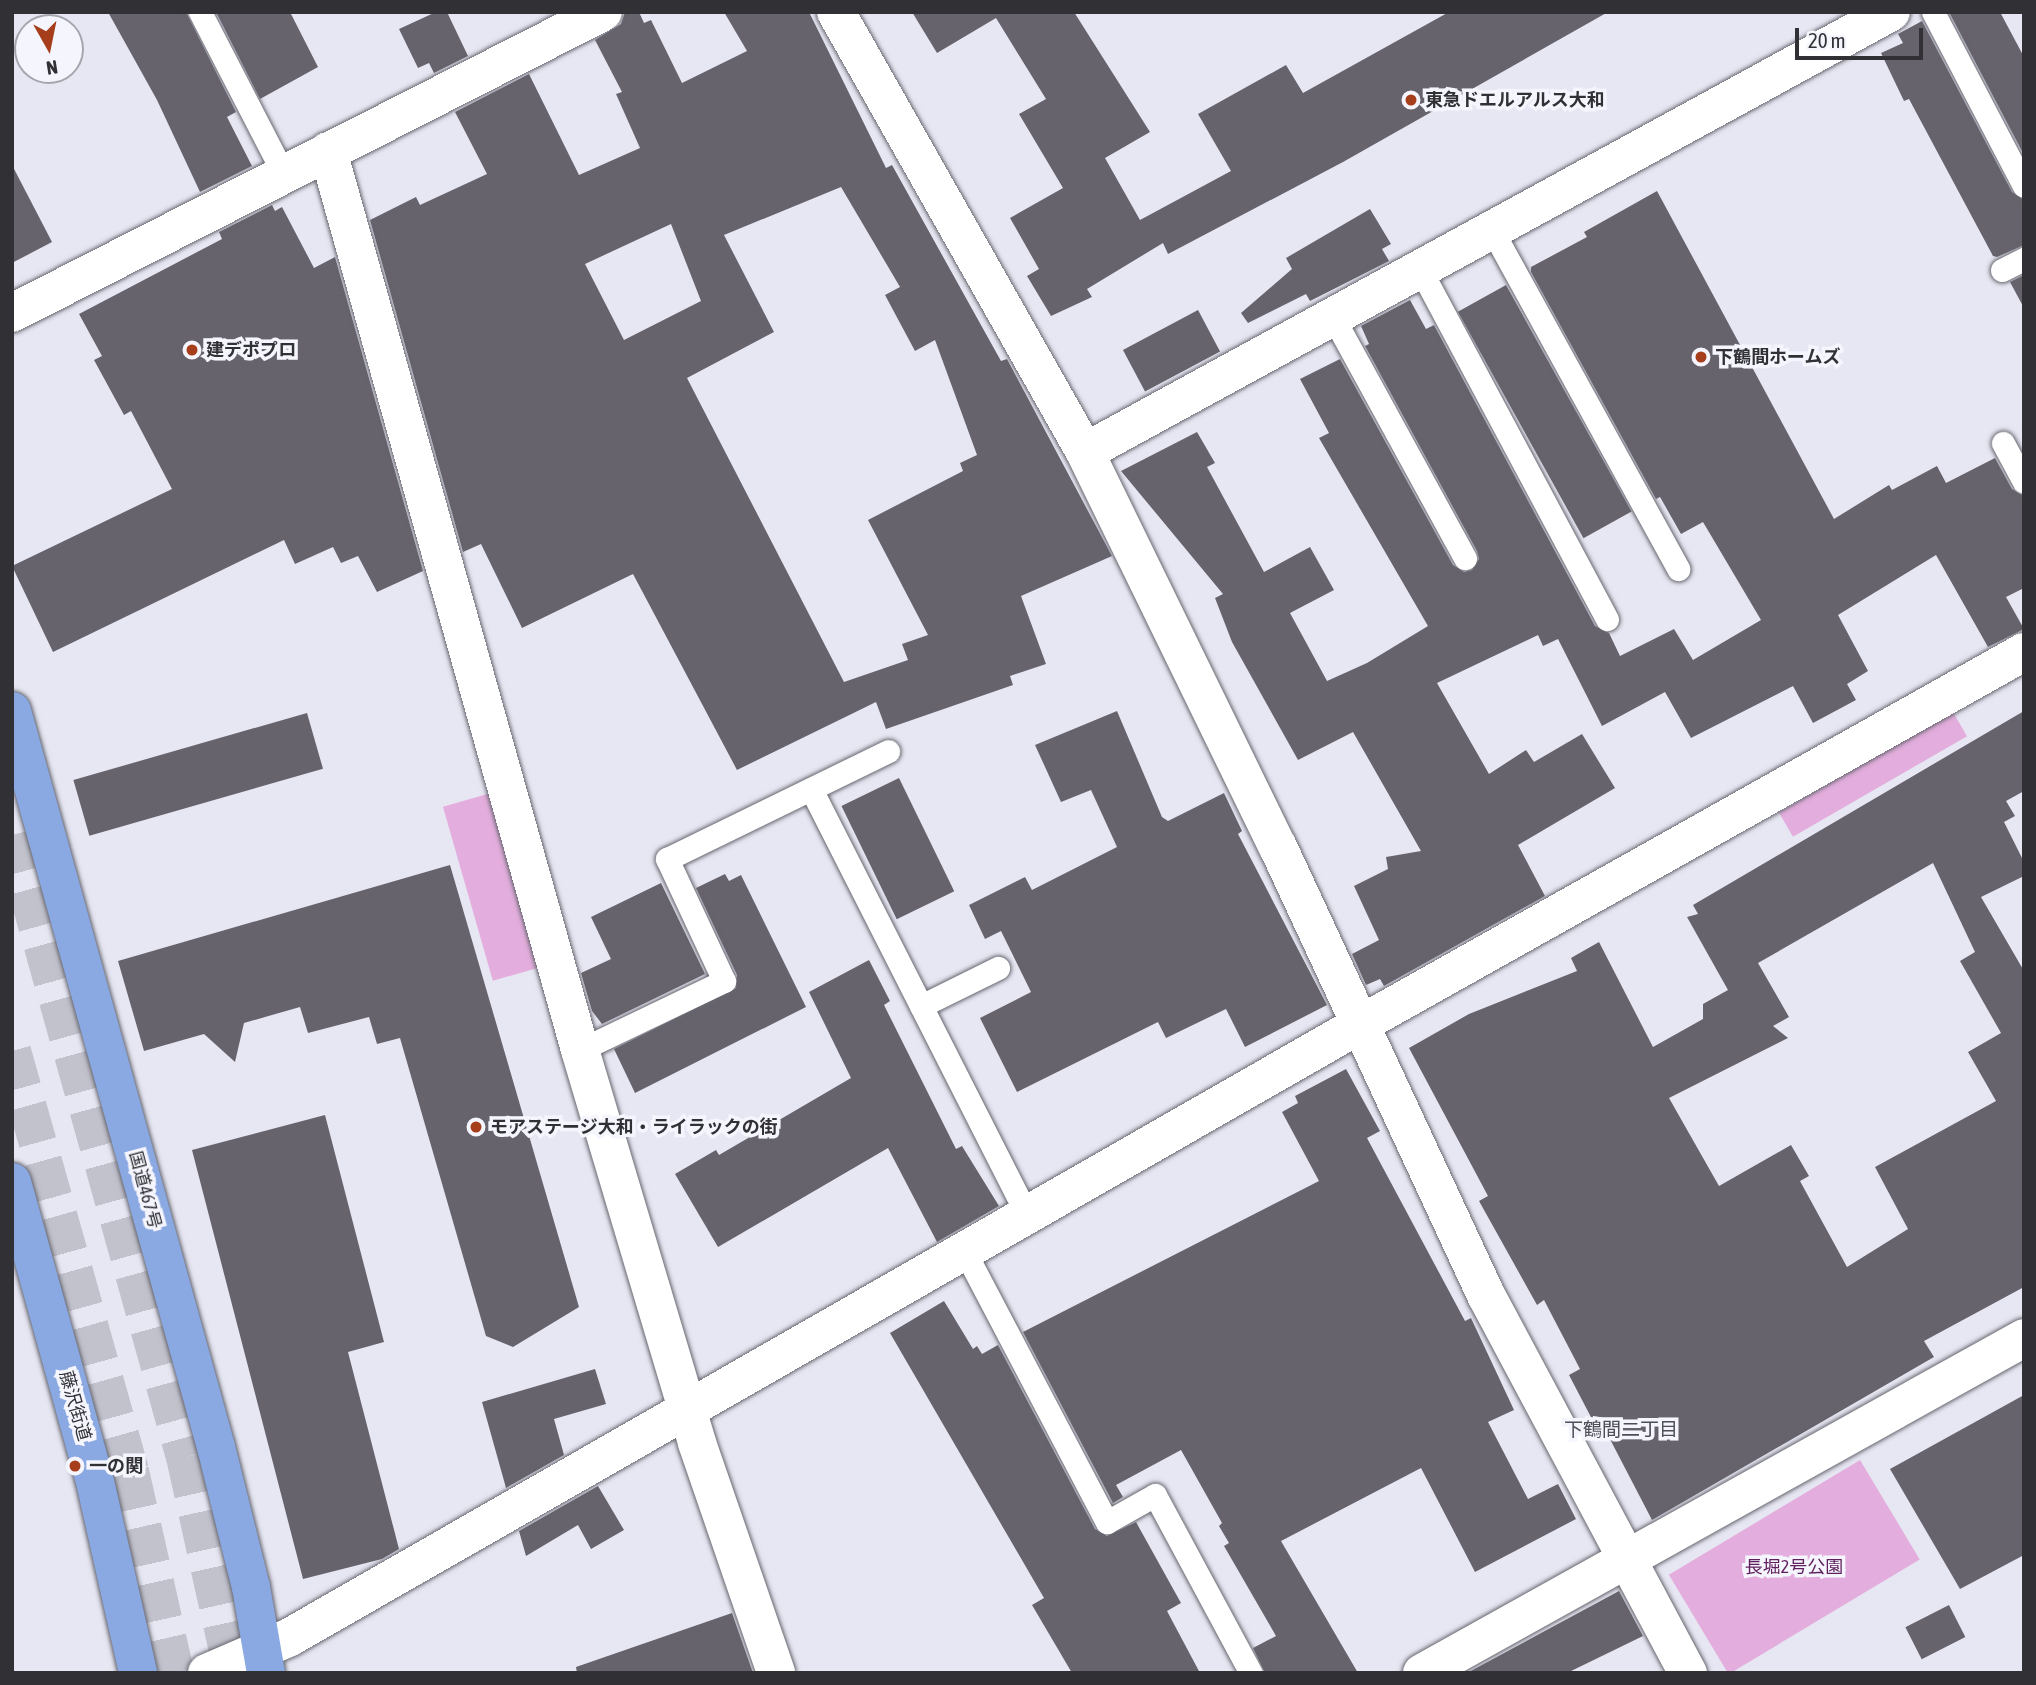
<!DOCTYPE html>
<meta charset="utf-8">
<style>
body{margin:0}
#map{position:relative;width:2036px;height:1685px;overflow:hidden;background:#e7e7f3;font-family:"Asap Condensed","Noto Sans JP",sans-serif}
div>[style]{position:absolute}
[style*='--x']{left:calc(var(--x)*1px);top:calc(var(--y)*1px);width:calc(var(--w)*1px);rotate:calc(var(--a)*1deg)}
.green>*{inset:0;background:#e3aedd;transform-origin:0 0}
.building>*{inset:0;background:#67636c;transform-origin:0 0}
.trunk-tunnel>*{height:38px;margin-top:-19px;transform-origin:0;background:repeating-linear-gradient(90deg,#c2c2cd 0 38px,transparent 0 57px)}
.roads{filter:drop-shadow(0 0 2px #66666f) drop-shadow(0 0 2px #66666f)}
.service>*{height:23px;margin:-11.5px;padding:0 11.5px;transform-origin:11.5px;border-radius:11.5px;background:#fff}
.minor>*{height:38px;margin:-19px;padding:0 19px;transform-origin:19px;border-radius:19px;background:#fff}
.trunk>*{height:38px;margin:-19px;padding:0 19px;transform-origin:19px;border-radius:19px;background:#8aa8e2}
.dots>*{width:19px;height:19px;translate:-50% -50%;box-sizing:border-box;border:4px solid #f5f5fe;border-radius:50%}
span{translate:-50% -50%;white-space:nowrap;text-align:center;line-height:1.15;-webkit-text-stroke:7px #f5f5fe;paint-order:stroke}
.poi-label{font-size:18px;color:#303035;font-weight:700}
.left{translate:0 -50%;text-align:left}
.street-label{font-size:18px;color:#303035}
.park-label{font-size:18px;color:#601e5c}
.neighbourhood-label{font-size:19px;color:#4e4e57}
.frame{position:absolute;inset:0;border:14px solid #303035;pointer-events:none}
.north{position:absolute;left:14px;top:14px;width:70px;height:70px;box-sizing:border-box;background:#f5f5fe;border:2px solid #a6a6ae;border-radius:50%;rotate:171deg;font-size:19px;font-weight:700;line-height:28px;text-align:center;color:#303035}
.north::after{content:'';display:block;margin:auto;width:24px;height:32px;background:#a63e1c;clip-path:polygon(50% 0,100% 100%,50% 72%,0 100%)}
.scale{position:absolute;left:1795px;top:28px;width:128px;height:32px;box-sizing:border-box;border:4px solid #303035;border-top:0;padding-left:9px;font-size:21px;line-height:24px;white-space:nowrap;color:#303035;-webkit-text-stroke:5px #f5f5fe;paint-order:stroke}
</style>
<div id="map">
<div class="green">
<div style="left:1953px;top:712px;width:28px;height:201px;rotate:60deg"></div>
<div style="left:491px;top:793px;width:181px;height:50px;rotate:74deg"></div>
<div style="left:1860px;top:1460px;width:116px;height:223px;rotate:59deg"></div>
</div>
<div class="building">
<div style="clip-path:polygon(108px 12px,186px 12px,236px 112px,227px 117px,252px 166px,200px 192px,157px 100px)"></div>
<div style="clip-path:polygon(216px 12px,290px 12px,318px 67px,260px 99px)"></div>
<div style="clip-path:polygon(436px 12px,447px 12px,468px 56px,434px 73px,429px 63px,418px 68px,399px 29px)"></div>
<div style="clip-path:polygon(evenodd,625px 12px,639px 12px,644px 23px,651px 20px,682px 83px,747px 51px,724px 12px,809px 12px,886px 168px,892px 165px,1001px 361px,1007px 359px,1112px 556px,1021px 596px,1046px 664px,1010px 676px,1013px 685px,886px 729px,876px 702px,737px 770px,633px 574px,522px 628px,481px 544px,463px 552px,370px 220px,416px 197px,420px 205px,487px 174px,455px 112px,529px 74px,579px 175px,640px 148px,616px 94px,622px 92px,595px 40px,621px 24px,625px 12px,841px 187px,900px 287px,885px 295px,915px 351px,935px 340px,977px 455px,960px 463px,963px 471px,868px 520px,928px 635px,902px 644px,908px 660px,844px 682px,687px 378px,774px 332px,724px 235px,841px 187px,625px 12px,671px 224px,701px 301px,624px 340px,585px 264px,671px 224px)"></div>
<div style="clip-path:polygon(912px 12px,1074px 12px,1150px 132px,1105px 158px,1140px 220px,1231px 171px,1198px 114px,1286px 65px,1303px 93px,1449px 12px,1608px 12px,1343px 162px,1168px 254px,1163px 243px,1087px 289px,1092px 297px,1051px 316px,1027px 276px,1039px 269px,1010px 218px,1063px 188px,1019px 114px,1046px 99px,996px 18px,937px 53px)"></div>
<div style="clip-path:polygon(1949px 12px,2000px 12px,2024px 57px,2024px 155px)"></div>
<div style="clip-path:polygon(1922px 21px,2012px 192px,2024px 200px,2024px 245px,1997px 257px,1993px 256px,1909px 99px,1904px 101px,1881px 53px,1903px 43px,1898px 34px)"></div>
<div style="clip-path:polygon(12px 165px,52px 242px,12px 263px)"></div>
<div style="clip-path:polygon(1657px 191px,1834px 519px,1889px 485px,1892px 490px,1937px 466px,1946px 483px,1995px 458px,2012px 489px,2024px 496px,2024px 588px,2006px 597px,2024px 629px,1988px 647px,1936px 555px,1838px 615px,1868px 671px,1847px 684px,1856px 700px,1813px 723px,1793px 686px,1691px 738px,1665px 692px,1602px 726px,1558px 639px,1543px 646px,1538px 635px,1437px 683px,1489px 774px,1526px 750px,1534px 762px,1582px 734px,1615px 788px,1518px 845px,1545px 896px,1384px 986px,1380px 979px,1366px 985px,1352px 954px,1379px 940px,1354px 886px,1388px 869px,1386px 857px,1421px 851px,1353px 732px,1298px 760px,1232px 642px,1215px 598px,1223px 594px,1121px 471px,1197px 432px,1215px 463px,1207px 467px,1264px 572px,1310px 547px,1334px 590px,1290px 613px,1327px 681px,1367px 663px,1428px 626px,1319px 438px,1329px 433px,1300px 379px,1340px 359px,1453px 565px,1464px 572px,1472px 570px,1479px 559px,1477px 551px,1365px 346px,1369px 344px,1361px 326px,1410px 300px,1426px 329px,1434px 325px,1595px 626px,1609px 633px,1620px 656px,1674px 629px,1693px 660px,1761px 620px,1703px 522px,1681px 534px,1660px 497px,1656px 499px,1531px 272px,1531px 267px,1587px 237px,1584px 232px)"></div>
<div style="clip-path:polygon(272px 205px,275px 211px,282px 207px,314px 268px,335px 257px,423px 571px,377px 592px,358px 556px,341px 563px,333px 547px,295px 564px,284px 540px,53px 652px,12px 566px,172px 489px,131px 411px,124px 415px,94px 360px,102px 356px,79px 314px,222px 239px,219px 232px)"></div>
<div style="clip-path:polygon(1370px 209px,1391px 244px,1382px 249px,1389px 261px,1310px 301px,1306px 294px,1248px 323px,1241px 313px,1292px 269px,1286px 258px)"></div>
<div style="clip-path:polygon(2024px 275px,2024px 308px,2010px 282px)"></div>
<div style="left:1506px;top:285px;width:259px;height:55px;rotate:61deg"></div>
<div style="left:1198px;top:310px;width:47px;height:85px;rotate:62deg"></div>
<div style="clip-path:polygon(1117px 711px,1162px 817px,1168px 821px,1224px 793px,1242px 831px,1238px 834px,1327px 1005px,1245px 1047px,1226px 1009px,1166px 1038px,1158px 1022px,1017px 1092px,980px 1018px,1031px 992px,1001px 931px,985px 939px,969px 905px,1025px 877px,1032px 890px,1117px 847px,1091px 790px,1061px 802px,1035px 745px)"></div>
<div style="clip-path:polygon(evenodd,2024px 711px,2024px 791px,2006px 801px,2015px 816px,2004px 822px,2024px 862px,2024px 876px,1981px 897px,2024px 971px,2024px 1287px,1924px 1341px,1934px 1357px,1652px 1520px,1599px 1418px,1593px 1421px,1569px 1375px,1580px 1369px,1544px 1300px,1537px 1305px,1479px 1201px,1488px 1196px,1409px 1048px,1469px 1014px,1577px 971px,1571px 958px,1599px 942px,1653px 1047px,1703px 1019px,1703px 1004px,1728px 990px,1687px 917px,1698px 914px,1693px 905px,2024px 711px,1933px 863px,1975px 952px,1960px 961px,2001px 1033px,1968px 1052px,1996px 1101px,1875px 1167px,1908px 1229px,1847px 1267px,1800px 1181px,1809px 1176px,1791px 1145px,1719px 1186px,1669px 1098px,1788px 1038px,1773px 1026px,1789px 1017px,1758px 963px,1933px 863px)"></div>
<div style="left:307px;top:713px;width:58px;height:243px;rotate:74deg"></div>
<div style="left:899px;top:778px;width:126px;height:64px;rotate:64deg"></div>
<div style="clip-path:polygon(450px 865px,579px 1307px,513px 1347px,486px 1336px,400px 1038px,377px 1044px,369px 1017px,308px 1033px,300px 1007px,244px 1023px,235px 1062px,204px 1034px,144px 1051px,118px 961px)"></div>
<div style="clip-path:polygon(725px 874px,729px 881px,741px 875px,806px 1007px,635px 1093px,614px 1049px,736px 988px,737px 975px,696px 888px)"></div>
<div style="clip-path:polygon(661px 883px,705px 974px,602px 1024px,592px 1011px,581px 973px,611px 959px,591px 917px)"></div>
<div style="clip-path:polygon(869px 960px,890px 1001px,884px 1005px,956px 1149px,962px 1146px,999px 1206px,937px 1242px,888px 1148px,718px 1247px,675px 1174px,716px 1150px,719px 1155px,851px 1078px,809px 992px)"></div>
<div style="clip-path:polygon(1346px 1069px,1380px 1131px,1367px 1138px,1465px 1321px,1471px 1318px,1514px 1410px,1488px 1422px,1528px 1499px,1558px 1484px,1576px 1519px,1475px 1572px,1421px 1468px,1281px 1541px,1358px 1673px,1265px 1673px,1253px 1648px,1276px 1636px,1224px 1546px,1229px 1543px,1219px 1526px,1222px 1523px,1181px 1450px,1116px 1485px,1123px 1497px,1113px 1503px,1023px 1332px,1319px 1181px,1282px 1112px,1298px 1103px,1295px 1096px)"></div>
<div style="clip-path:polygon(325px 1115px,384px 1342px,348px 1352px,399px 1549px,382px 1559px,303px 1579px,192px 1150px)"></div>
<div style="clip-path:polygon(944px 1301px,973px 1349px,977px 1346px,982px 1354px,998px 1345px,1095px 1529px,1107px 1536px,1136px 1522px,1181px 1603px,1167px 1611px,1200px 1673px,1072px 1673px,1032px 1605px,1044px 1598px,890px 1333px)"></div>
<div style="clip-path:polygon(595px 1369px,606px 1404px,554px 1419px,564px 1455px,506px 1488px,482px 1402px)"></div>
<div style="clip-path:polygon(2024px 1395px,2024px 1555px,1960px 1589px,1890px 1469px)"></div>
<div style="clip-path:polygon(598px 1486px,624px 1530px,591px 1549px,578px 1525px,526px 1556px,519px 1531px)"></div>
<div style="clip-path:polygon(1619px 1591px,1643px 1636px,1567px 1673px,1467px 1673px)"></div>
<div style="left:1949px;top:1605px;width:36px;height:49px;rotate:63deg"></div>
<div style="clip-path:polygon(732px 1613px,753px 1673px,577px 1673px,576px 1667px)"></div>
</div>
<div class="trunk-tunnel">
<div style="--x:12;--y:835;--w:646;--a:74.46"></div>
<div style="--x:185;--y:1457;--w:221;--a:77.5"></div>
<div style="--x:12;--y:1051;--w:436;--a:74.3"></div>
<div style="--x:130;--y:1471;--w:207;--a:77.4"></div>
</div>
<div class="roads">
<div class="service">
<div style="--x:200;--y:12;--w:181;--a:62.7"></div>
<div style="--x:1933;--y:12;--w:196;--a:62.4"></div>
<div style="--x:1492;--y:230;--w:387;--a:61.2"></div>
<div style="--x:1420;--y:269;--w:397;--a:61.9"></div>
<div style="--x:2002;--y:270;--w:25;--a:-27"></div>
<div style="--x:1333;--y:317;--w:275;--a:61.3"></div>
<div style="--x:2003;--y:443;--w:44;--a:61.7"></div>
<div style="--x:811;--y:789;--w:481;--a:63.1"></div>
<div style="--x:921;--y:1006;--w:86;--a:-26.3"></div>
<div style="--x:580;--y:1050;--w:160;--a:-25.6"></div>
<div style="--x:724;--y:981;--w:135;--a:-115"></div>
<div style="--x:667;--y:859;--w:246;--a:-26"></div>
<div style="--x:966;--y:1254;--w:303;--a:62.3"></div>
<div style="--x:1107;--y:1522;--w:55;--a:-29.4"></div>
<div style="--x:1155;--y:1495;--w:202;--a:61.7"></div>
</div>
<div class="minor">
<div style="--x:836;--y:12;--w:506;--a:60.49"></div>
<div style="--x:1085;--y:452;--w:440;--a:64"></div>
<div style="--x:1278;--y:847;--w:494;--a:65.1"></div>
<div style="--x:1486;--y:1295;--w:429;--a:61.9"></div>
<div style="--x:328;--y:151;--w:934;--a:74.34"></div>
<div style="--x:580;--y:1050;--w:410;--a:73.4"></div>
<div style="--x:697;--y:1443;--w:243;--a:71"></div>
<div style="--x:12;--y:313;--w:663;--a:-26.99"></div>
<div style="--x:1085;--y:452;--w:918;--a:-28.63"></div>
<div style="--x:207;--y:1673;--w:90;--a:-23.4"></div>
<div style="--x:290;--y:1637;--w:1234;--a:-29.79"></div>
<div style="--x:1361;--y:1024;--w:760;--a:-29.3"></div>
<div style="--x:1422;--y:1673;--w:689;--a:-29.09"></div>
</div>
<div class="trunk">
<div style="--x:12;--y:711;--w:764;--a:74.51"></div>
<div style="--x:216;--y:1447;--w:144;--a:76"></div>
<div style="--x:251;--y:1587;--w:87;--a:80.1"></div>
<div style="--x:12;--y:1182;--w:306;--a:74.5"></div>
<div style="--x:94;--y:1477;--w:201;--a:77.3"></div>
</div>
</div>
<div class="dots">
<div style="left:1411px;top:100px;background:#a63e1c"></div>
<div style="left:192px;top:350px;background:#a63e1c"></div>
<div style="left:1701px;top:357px;background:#a63e1c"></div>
<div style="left:476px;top:1127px;background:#a63e1c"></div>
<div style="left:75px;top:1466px;background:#a63e1c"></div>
</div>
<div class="poi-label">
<span class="left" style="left:1425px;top:100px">東急ドエルアルス大和</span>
<span class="left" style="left:206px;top:350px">建デポプロ</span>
<span class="left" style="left:1715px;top:357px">下鶴間ホームズ</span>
<span class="left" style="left:490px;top:1127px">モアステージ大和・ライラックの街</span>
<span class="left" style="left:89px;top:1466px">一の関</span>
</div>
<div class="street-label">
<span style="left:145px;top:1190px;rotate:75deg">国道467号</span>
<span style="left:75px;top:1406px;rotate:74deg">藤沢街道</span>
</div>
<div class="park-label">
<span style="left:1794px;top:1567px">長堀2号公園</span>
</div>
<div class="neighbourhood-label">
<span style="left:1621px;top:1430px">下鶴間二丁目</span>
</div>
<div class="frame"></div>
<div class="north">N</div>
<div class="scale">20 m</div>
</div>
